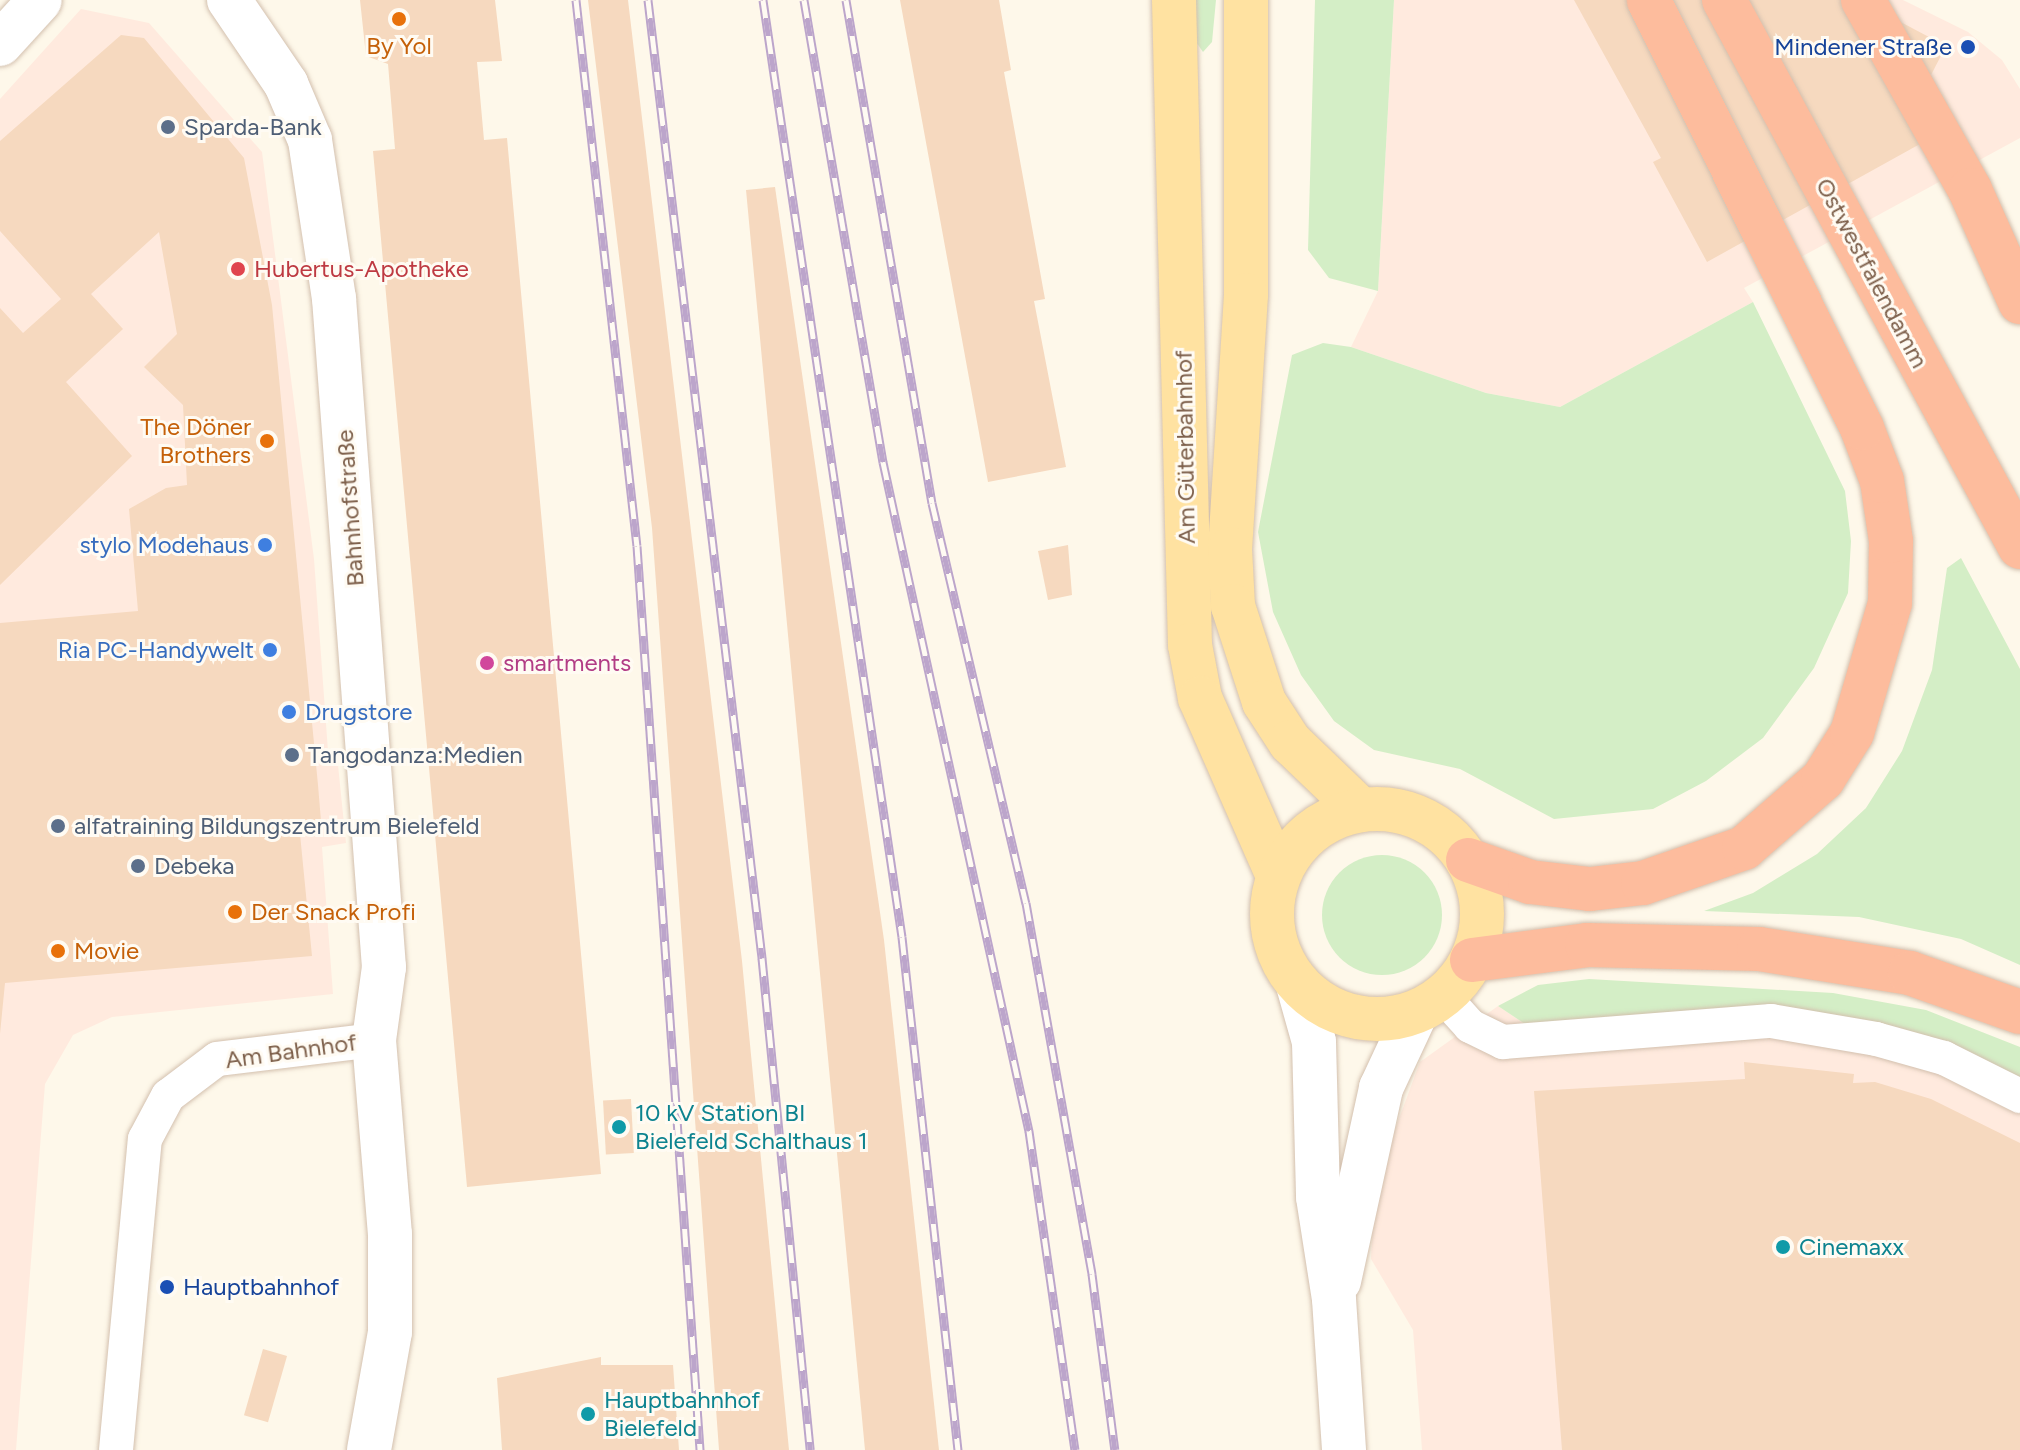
<!DOCTYPE html>
<meta charset="utf-8">
<style>
body{margin:0}
#map{position:relative;width:2020px;height:1450px;overflow:hidden;background:#fef8ea;font-family:Figtree,sans-serif}
div>[style]{position:absolute}
[style*='--x']{left:calc(var(--x)*1px);top:calc(var(--y)*1px);width:calc(var(--w)*1px);rotate:calc(var(--a)*1deg)}
.commercial>*{inset:0;background:#ffeade}
.green>*{inset:0;background:#d4eec6}
.round{border-radius:50%}
.building>*{inset:0;background:#f6d9bf;transform-origin:0 0}
.roads{filter:drop-shadow(0 0 2px #d3c0ae) drop-shadow(0 0 2px #d3c0ae)}
.lane>*{height:34px;margin:-17px;padding:0 17px;transform-origin:17px;border-radius:17px;background:#fff}
.street>*{height:44px;margin:-22px;padding:0 22px;transform-origin:22px;border-radius:22px;background:#fff}
.secondary>*{height:44px;margin:-22px;padding:0 22px;transform-origin:22px;border-radius:22px;background:#fff}
.primary>*{height:44px;margin:-22px;padding:0 22px;transform-origin:22px;border-radius:22px;background:#ffe2a1}
.primary>.ring{margin:-22px;padding:0;box-sizing:content-box;background:none;border:44px solid #ffe2a1;border-radius:50%}
.highway>*{height:44px;margin:-22px;padding:0 22px;transform-origin:22px;border-radius:22px;background:#fdbc9d}
.rail>*{height:9px;margin-top:-4.5px;transform-origin:0;background:repeating-linear-gradient(90deg,#fffbf3 0 18px,#bca5cb 0 36px);box-sizing:border-box;border-block:2px solid #bca5cb}
.dots>*{width:22px;height:22px;translate:-50% -50%;box-sizing:border-box;border:4px solid #fffbf3;border-radius:50%}
span{translate:-50% -50%;white-space:nowrap;text-align:center;line-height:1.15;-webkit-text-stroke:6px #fffbf3;paint-order:stroke}
.food-label{font-size:24px;color:#c56008}
.right{translate:-100% -50%;text-align:right}
.left{translate:0 -50%;text-align:left}
.transit-label{font-size:24px;color:#164399}
.service-label{font-size:24px;color:#4e5e75}
.health-label{font-size:24px;color:#be3a42}
.street-label{font-size:24px;color:#7d5f4a}
.shop-label{font-size:24px;color:#366cbe}
.hotel-label{font-size:24px;color:#b23c85}
.culture-label{font-size:24px;color:#0d838f}
</style>
<div id="map">
<div class="commercial">
<div style="clip-path:polygon(1394px 0,1903px 0,1968px 32px,2002px 60px,2020px 89px,2020px 138px,1744px 288px,1753px 302px,1560px 407px,1486px 393px,1351px 347px,1378px 291px)"></div>
<div style="clip-path:polygon(81px 9px,149px 23px,262px 152px,314px 559px,329px 765px,338px 765px,346px 843px,322px 847px,333px 994px,112px 1017px,73px 1035px,45px 1084px,16px 1450px,0 1450px,0 99px)"></div>
<div style="clip-path:polygon(1498px 1006px,1525px 1024px,1736px 1009px,2020px 1084px,2020px 1450px,1422px 1450px,1413px 1330px,1371px 1259px,1374px 1186px,1420px 1062px)"></div>
</div>
<div class="green">
<div style="clip-path:polygon(1195px 0,1216px 0,1212px 42px,1203px 52px,1196px 42px)"></div>
<div style="clip-path:polygon(1315px 0,1394px 0,1378px 291px,1329px 278px,1308px 250px)"></div>
<div style="clip-path:polygon(1753px 302px,1845px 491px,1851px 541px,1848px 593px,1814px 668px,1763px 738px,1706px 781px,1653px 809px,1554px 819px,1460px 769px,1374px 750px,1334px 721px,1301px 675px,1273px 612px,1258px 532px,1292px 355px,1323px 343px,1351px 347px,1486px 393px,1560px 407px)"></div>
<div style="clip-path:polygon(1961px 558px,2020px 669px,2020px 965px,1961px 939px,1859px 917px,1704px 911px,1753px 893px,1817px 854px,1866px 808px,1902px 751px,1932px 670px,1947px 568px)"></div>
<div class="round" style="left:1322px;top:855px;width:120px;height:120px"></div>
<div style="clip-path:polygon(1589px 979px,1833px 993px,1926px 1010px,2020px 1047px,2020px 1084px,1931px 1045px,1525px 1024px,1498px 1006px,1538px 985px)"></div>
</div>
<div class="building">
<div style="clip-path:polygon(360px 0,495px 0,502px 61px,477px 62px,484px 140px,507px 138px,601px 1174px,467px 1187px,373px 151px,395px 149px,388px 64px,366px 56px)"></div>
<div style="clip-path:polygon(588px 0,628px 0,742px 961px,789px 1450px,719px 1450px,652px 528px)"></div>
<div style="clip-path:polygon(900px 0,999px 0,1011px 70px,1004px 72px,1045px 299px,1034px 301px,1066px 467px,988px 482px)"></div>
<div style="clip-path:polygon(1574px 0,1859px 0,1946px 46px,1931px 75px,1956px 124px,1707px 262px,1653px 162px,1661px 158px)"></div>
<div style="clip-path:polygon(121px 35px,144px 38px,244px 158px,272px 305px,318px 785px,322px 833px,300px 834px,312px 956px,5px 983px,0 1034px,0 623px,138px 611px,129px 509px,166px 488px,187px 485px,183px 405px,144px 367px,177px 334px,159px 232px,91px 294px,123px 329px,66px 382px,132px 456px,0 585px,0 308px,23px 333px,61px 299px,0 231px,0 141px)"></div>
<div style="clip-path:polygon(775px 187px,884px 940px,939px 1450px,865px 1450px,746px 190px)"></div>
<div style="clip-path:polygon(1068px 545px,1072px 595px,1048px 600px,1038px 551px)"></div>
<div style="clip-path:polygon(1744px 1062px,1854px 1074px,1853px 1083px,1875px 1082px,1931px 1099px,2020px 1143px,2020px 1450px,1562px 1450px,1534px 1091px,1745px 1079px)"></div>
<div style="left:631px;top:1099px;width:54px;height:28px;rotate:87deg"></div>
<div style="left:263px;top:1349px;width:25px;height:69px;rotate:16deg"></div>
<div style="clip-path:polygon(601px 1357px,601px 1365px,673px 1365px,679px 1450px,502px 1450px,497px 1378px)"></div>
</div>
<div class="roads">
<div class="lane">
<div style="--x:1444;--y:997;--w:39;--a:48"></div>
<div style="--x:1470;--y:1026;--w:37;--a:26"></div>
<div style="--x:1503;--y:1042;--w:269;--a:-4.5"></div>
<div style="--x:1771;--y:1021;--w:107;--a:9.7"></div>
<div style="--x:1876;--y:1039;--w:71;--a:15.6"></div>
<div style="--x:1944;--y:1058;--w:85;--a:26.6"></div>
<div style="--x:116;--y:1450;--w:312;--a:-84.7"></div>
<div style="--x:145;--y:1139;--w:49;--a:-61.9"></div>
<div style="--x:168;--y:1096;--w:61;--a:-37.1"></div>
<div style="--x:217;--y:1059;--w:158;--a:-6.9"></div>
</div>
<div class="street">
<div style="--x:229;--y:0;--w:102;--a:55.8"></div>
<div style="--x:286;--y:84;--w:61;--a:66.8"></div>
<div style="--x:310;--y:140;--w:160;--a:81.4"></div>
<div style="--x:334;--y:298;--w:671;--a:85.73"></div>
<div style="--x:384;--y:967;--w:74;--a:97.8"></div>
<div style="--x:374;--y:1040;--w:195;--a:85.3"></div>
<div style="--x:390;--y:1234;--w:98;--a:90"></div>
<div style="--x:390;--y:1332;--w:120;--a:100.1"></div>
<div style="--x:1298;--y:985;--w:59;--a:74.3"></div>
<div style="--x:1314;--y:1042;--w:155;--a:88.5"></div>
<div style="--x:1318;--y:1197;--w:103;--a:81.1"></div>
<div style="--x:1334;--y:1299;--w:151;--a:86.2"></div>
<div style="--x:1339;--y:1281;--w:198;--a:-77.7"></div>
<div style="--x:1381;--y:1088;--w:83;--a:-65"></div>
</div>
<div class="secondary">
<div style="--x:0;--y:44;--w:59;--a:-47.7"></div>
</div>
<div class="primary">
<div style="--x:1174;--y:0;--w:645;--a:88.58"></div>
<div style="--x:1190;--y:645;--w:54;--a:79.3"></div>
<div style="--x:1200;--y:698;--w:194;--a:66.3"></div>
<div style="--x:1246;--y:0;--w:295;--a:90"></div>
<div style="--x:1246;--y:295;--w:255;--a:93.6"></div>
<div style="--x:1230;--y:549;--w:57;--a:87"></div>
<div style="--x:1233;--y:606;--w:101;--a:72.1"></div>
<div style="--x:1264;--y:702;--w:48;--a:57"></div>
<div style="--x:1290;--y:742;--w:98;--a:43.8"></div>
<div class="ring" style="left:1272px;top:809px;width:166px;height:166px"></div>
</div>
<div class="highway">
<div style="--x:1724;--y:0;--w:622;--a:61.58"></div>
<div style="--x:1863;--y:0;--w:218;--a:60.6"></div>
<div style="--x:1970;--y:190;--w:123;--a:65.9"></div>
<div style="--x:1468;--y:860;--w:66;--a:19.5"></div>
<div style="--x:1530;--y:882;--w:60;--a:6.7"></div>
<div style="--x:1590;--y:889;--w:53;--a:-6.5"></div>
<div style="--x:1643;--y:883;--w:107;--a:-19.1"></div>
<div style="--x:1744;--y:848;--w:105;--a:-41.1"></div>
<div style="--x:1823;--y:779;--w:54;--a:-57.8"></div>
<div style="--x:1852;--y:733;--w:135;--a:-73.7"></div>
<div style="--x:1890;--y:603;--w:62;--a:-89.1"></div>
<div style="--x:1891;--y:541;--w:61;--a:-98.5"></div>
<div style="--x:1882;--y:481;--w:57;--a:-110.7"></div>
<div style="--x:1862;--y:428;--w:478;--a:-116.5"></div>
<div style="--x:1472;--y:960;--w:116;--a:-7.4"></div>
<div style="--x:1587;--y:945;--w:172;--a:1.3"></div>
<div style="--x:1759;--y:949;--w:153;--a:9"></div>
<div style="--x:1910;--y:973;--w:117;--a:19.5"></div>
</div>
</div>
<div class="rail">
<div style="--x:576;--y:0;--w:549;--a:83.63"></div>
<div style="--x:637;--y:546;--w:906;--a:86.01"></div>
<div style="--x:648;--y:0;--w:965;--a:83.21"></div>
<div style="--x:762;--y:958;--w:494;--a:84.4"></div>
<div style="--x:763;--y:0;--w:947;--a:81.56"></div>
<div style="--x:902;--y:937;--w:516;--a:83.77"></div>
<div style="--x:804;--y:0;--w:469;--a:80.3"></div>
<div style="--x:883;--y:462;--w:685;--a:77.69"></div>
<div style="--x:1029;--y:1131;--w:322;--a:81.8"></div>
<div style="--x:846;--y:0;--w:510;--a:80.3"></div>
<div style="--x:932;--y:503;--w:411;--a:76.8"></div>
<div style="--x:1026;--y:903;--w:377;--a:79.9"></div>
<div style="--x:1092;--y:1274;--w:177;--a:82.6"></div>
</div>
<div class="dots">
<div style="left:399px;top:19px;background:#e8710a"></div>
<div style="left:1968px;top:47px;background:#1a4fb4"></div>
<div style="left:168px;top:127px;background:#5c6f8a"></div>
<div style="left:238px;top:269px;background:#e0444e"></div>
<div style="left:267px;top:441px;background:#e8710a"></div>
<div style="left:265px;top:545px;background:#3f7fe0"></div>
<div style="left:270px;top:650px;background:#3f7fe0"></div>
<div style="left:487px;top:663px;background:#d1479c"></div>
<div style="left:289px;top:712px;background:#3f7fe0"></div>
<div style="left:292px;top:755px;background:#5c6f8a"></div>
<div style="left:58px;top:826px;background:#5c6f8a"></div>
<div style="left:138px;top:866px;background:#5c6f8a"></div>
<div style="left:235px;top:912px;background:#e8710a"></div>
<div style="left:58px;top:951px;background:#e8710a"></div>
<div style="left:619px;top:1127px;background:#0f9aa8"></div>
<div style="left:1783px;top:1247px;background:#0f9aa8"></div>
<div style="left:167px;top:1287px;background:#1a4fb4"></div>
<div style="left:588px;top:1414px;background:#0f9aa8"></div>
</div>
<div class="food-label">
<span style="left:399px;top:46px">By Yol</span>
<span class="right" style="left:251px;top:441px">The Döner<br>Brothers</span>
<span class="left" style="left:251px;top:912px">Der Snack Profi</span>
<span class="left" style="left:74px;top:951px">Movie</span>
</div>
<div class="transit-label">
<span class="right" style="left:1952px;top:47px">Mindener Straße</span>
<span class="left" style="left:183px;top:1287px">Hauptbahnhof</span>
</div>
<div class="service-label">
<span class="left" style="left:184px;top:127px">Sparda-Bank</span>
<span class="left" style="left:308px;top:755px">Tangodanza:Medien</span>
<span class="left" style="left:74px;top:826px">alfatraining Bildungszentrum Bielefeld</span>
<span class="left" style="left:154px;top:866px">Debeka</span>
</div>
<div class="health-label">
<span class="left" style="left:254px;top:269px">Hubertus-Apotheke</span>
</div>
<div class="street-label">
<span style="left:1872px;top:273px;rotate:62deg">Ostwestfalendamm</span>
<span style="left:1185px;top:447px;rotate:-91deg">Am Güterbahnhof</span>
<span style="left:350px;top:508px;rotate:-94deg">Bahnhofstraße</span>
<span style="left:291px;top:1051px;rotate:-8deg">Am Bahnhof</span>
</div>
<div class="shop-label">
<span class="right" style="left:249px;top:545px">stylo Modehaus</span>
<span class="right" style="left:254px;top:650px">Ria PC-Handywelt</span>
<span class="left" style="left:305px;top:712px">Drugstore</span>
</div>
<div class="hotel-label">
<span class="left" style="left:503px;top:663px">smartments</span>
</div>
<div class="culture-label">
<span class="left" style="left:635px;top:1127px">10 kV Station BI<br>Bielefeld Schalthaus 1</span>
<span class="left" style="left:1799px;top:1247px">Cinemaxx</span>
<span class="left" style="left:604px;top:1414px">Hauptbahnhof<br>Bielefeld</span>
</div>
</div>
